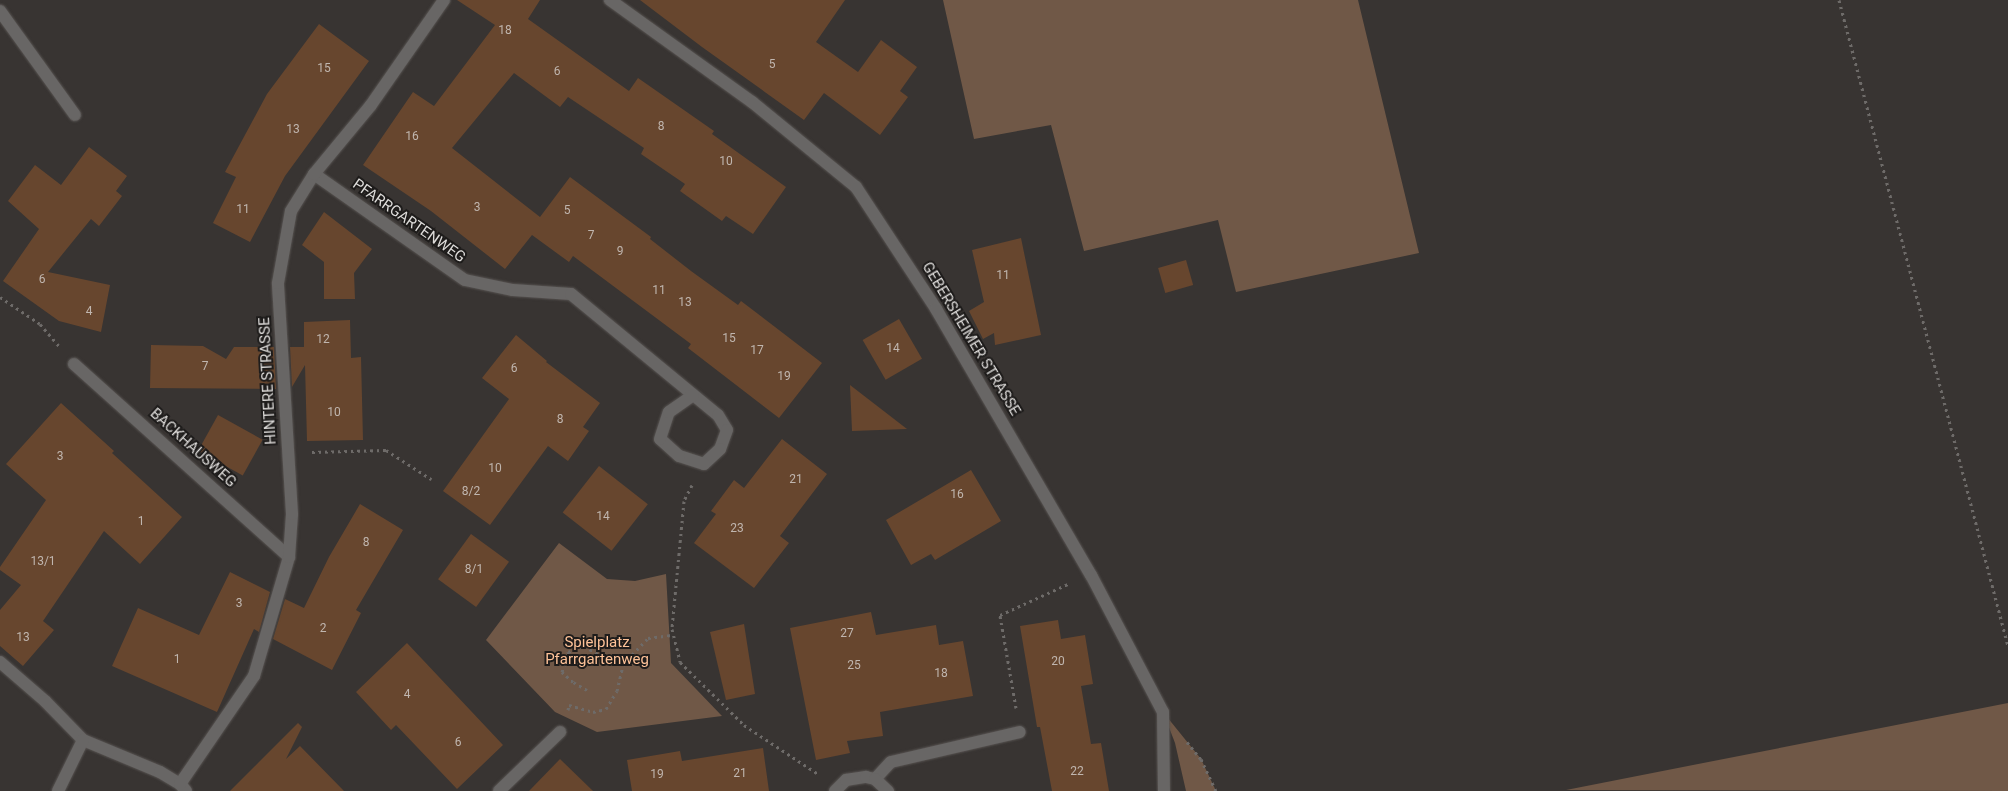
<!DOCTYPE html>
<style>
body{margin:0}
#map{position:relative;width:2008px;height:791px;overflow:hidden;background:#383432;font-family:Roboto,sans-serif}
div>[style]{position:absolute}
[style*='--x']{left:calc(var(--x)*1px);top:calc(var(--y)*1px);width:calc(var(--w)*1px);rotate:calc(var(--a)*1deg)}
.green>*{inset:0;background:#705847}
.building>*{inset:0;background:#67462e;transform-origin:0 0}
.path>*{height:3px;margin-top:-1.5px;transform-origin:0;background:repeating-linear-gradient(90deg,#6e6b69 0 2.5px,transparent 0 6.5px)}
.roads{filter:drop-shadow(0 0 1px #565250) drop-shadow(0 0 1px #565250)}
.lane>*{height:12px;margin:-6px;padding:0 6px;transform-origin:6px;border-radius:6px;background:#686665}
.street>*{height:12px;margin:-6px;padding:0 6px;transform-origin:6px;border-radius:6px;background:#686665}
span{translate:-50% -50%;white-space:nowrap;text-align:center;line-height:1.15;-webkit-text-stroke:4px #1e1c1b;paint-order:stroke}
.number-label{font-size:12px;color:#c0b6af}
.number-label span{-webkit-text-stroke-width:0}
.street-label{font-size:15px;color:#dedcda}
.park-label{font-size:15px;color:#fec298}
</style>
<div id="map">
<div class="green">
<div style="clip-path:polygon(943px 0,1358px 0,1419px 253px,1236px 292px,1218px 220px,1084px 251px,1051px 125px,974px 139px)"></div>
<div style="clip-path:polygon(559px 543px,607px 579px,635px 581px,666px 574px,671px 663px,722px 716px,597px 732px,555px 712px,486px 640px)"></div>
<div style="clip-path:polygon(2008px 703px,2008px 791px,1566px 790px)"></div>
<div style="clip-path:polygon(1163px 712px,1201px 759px,1216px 791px,1186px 791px,1175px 743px)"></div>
</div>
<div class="building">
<div style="clip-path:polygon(457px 0,540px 0,528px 19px,629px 91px,638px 78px,714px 131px,712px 134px,786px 187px,753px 234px,726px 216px,722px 221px,680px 191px,685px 184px,641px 154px,644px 148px,568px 97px,560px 107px,514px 73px,452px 148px,540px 217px,570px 177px,651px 237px,650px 239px,691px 271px,738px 305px,741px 301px,822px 363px,779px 418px,688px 348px,691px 344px,573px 256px,569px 262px,532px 235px,505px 269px,431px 211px,363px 165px,413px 92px,434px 106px,495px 25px)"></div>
<div style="clip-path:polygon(640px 0,845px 0,816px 42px,858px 72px,881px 40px,917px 67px,900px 91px,908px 97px,880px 135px,824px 93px,804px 120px,702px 47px)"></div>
<div style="clip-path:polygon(319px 24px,369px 61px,285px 176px,250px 242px,213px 223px,236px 177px,225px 172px,267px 94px)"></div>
<div style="clip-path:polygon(89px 147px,127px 176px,116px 191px,122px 196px,99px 226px,91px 219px,48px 272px,110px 285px,101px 332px,59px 321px,3px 281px,39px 229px,8px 201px,35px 165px,61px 185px)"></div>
<div style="clip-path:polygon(324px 212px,372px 249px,354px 273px,355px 299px,324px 299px,324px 262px,302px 245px)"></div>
<div style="clip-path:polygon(1021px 238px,1041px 335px,995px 345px,994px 333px,983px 339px,969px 311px,984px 302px,972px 250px)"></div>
<div style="left:1186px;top:260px;width:26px;height:29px;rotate:74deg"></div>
<div style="left:899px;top:319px;width:46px;height:42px;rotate:60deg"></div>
<div style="clip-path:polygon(350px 320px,351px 358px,361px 357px,363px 440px,307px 441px,305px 365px,292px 387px,290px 347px,304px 347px,304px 322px)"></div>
<div style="clip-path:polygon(516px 335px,547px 361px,546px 362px,600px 403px,583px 427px,589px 431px,568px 461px,548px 446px,490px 525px,443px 491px,509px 399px,482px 378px)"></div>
<div style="clip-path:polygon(151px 345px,203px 346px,226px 359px,234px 347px,274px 347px,276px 389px,150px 388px)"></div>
<div style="clip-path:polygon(850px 385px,907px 429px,852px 431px)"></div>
<div style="clip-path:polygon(61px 403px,114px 451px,112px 453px,182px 517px,140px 564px,104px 531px,43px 621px,54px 630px,23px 666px,0 646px,0 610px,21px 585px,0 570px,0 567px,46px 500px,6px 464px)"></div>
<div style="left:218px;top:415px;width:51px;height:41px;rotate:29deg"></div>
<div style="clip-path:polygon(782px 439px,827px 474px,780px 536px,789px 543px,754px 588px,694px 543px,716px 514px,711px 511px,734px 480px,744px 488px)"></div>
<div style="left:599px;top:466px;width:62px;height:59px;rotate:38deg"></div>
<div style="clip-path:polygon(971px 470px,1001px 521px,935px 560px,931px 554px,911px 565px,886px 520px)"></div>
<div style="clip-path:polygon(360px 504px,403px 530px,356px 610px,361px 613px,332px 670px,273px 639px,285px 599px,304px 608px,329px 557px)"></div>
<div style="left:471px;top:534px;width:47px;height:56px;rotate:36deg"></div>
<div style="clip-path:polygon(230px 572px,270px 592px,259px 632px,254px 629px,217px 712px,112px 666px,138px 608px,199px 635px)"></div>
<div style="clip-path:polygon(871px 612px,876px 635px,936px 625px,939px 645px,963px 641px,973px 696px,880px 712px,883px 736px,847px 741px,850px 753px,816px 760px,790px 628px)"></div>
<div style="clip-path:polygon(1058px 620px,1061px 639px,1085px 635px,1093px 684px,1081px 686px,1091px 744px,1101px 743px,1109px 791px,1052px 791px,1040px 727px,1037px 727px,1020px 626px)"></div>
<div style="clip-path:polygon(744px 624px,755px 694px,726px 700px,710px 632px)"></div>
<div style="clip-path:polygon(407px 643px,503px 745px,457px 789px,396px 725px,391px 730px,356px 692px)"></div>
<div style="clip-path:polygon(298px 723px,302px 727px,286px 759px,300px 746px,344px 791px,230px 791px)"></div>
<div style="clip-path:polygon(763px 748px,769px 791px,632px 791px,627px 760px,680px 751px,682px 761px)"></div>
<div style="clip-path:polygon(560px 759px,593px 791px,529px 791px)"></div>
</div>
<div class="path">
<div style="--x:1839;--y:0;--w:668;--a:75.34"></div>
<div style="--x:0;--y:297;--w:48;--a:34"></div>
<div style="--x:40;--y:324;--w:30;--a:49"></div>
<div style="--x:312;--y:452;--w:74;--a:-1.5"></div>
<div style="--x:386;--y:450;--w:54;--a:32.8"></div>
<div style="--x:692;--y:485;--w:18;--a:117"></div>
<div style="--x:684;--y:501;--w:129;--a:95.4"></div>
<div style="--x:672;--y:629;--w:34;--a:76"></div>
<div style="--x:680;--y:662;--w:90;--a:44.5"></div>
<div style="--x:744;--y:725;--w:89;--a:33.5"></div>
<div style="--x:587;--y:690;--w:16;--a:-150"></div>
<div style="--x:573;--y:682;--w:15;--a:-138"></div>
<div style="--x:562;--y:672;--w:21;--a:-73"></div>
<div style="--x:568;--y:652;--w:17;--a:-21"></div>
<div style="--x:584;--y:646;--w:30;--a:30"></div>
<div style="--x:610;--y:661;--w:13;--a:13"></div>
<div style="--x:623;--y:664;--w:36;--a:-46"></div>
<div style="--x:648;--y:638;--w:26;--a:-7"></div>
<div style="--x:1016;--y:708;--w:94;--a:-99.8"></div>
<div style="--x:1000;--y:615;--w:75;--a:-24.5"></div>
<div style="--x:568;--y:710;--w:5;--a:-79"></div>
<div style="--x:569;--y:705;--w:25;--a:16"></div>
<div style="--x:593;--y:712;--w:13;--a:-13"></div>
<div style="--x:606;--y:709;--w:21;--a:-59"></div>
<div style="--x:617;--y:691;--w:28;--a:-77"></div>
<div style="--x:1187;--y:742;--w:22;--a:51"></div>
<div style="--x:1201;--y:759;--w:35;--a:65"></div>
</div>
<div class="roads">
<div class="lane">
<div style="--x:0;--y:11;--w:128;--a:54.2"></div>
<div style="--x:499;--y:791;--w:85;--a:-44"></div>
</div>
<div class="street">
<div style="--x:610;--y:0;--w:175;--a:35.7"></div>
<div style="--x:752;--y:102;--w:134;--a:39.3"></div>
<div style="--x:856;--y:187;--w:146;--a:56.7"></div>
<div style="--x:936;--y:309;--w:308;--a:59.8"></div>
<div style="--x:1091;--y:575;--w:155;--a:62.3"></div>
<div style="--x:1163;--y:712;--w:79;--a:89.3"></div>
<div style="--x:314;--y:174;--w:184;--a:35.1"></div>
<div style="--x:465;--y:280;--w:49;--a:11.8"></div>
<div style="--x:513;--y:290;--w:58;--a:3.9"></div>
<div style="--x:571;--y:294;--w:190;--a:39.5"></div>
<div style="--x:718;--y:415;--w:17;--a:59"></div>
<div style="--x:727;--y:430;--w:20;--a:110"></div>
<div style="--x:720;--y:449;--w:22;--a:137"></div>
<div style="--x:704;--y:464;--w:26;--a:-162"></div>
<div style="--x:679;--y:456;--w:25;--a:-138"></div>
<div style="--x:660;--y:439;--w:28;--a:-72"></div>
<div style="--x:669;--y:412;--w:29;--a:-35"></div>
<div style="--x:74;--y:364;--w:289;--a:41.9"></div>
<div style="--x:0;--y:662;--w:60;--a:40.9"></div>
<div style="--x:45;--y:701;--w:54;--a:45.7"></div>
<div style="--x:83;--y:740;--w:83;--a:22.6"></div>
<div style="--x:160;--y:772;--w:23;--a:31"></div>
<div style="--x:180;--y:784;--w:9;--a:49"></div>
<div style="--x:875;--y:779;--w:23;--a:-47"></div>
<div style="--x:891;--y:762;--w:132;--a:-13.1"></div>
<div style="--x:180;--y:784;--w:131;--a:-55.6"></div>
<div style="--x:254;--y:676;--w:124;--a:-73.6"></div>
<div style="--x:289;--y:557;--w:43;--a:-86"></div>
<div style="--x:292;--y:514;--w:231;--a:-93.5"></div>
<div style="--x:278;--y:283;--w:73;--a:-79.8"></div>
<div style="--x:291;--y:211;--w:44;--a:-58.1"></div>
<div style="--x:314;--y:174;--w:89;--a:-50.4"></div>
<div style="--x:371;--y:105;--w:128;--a:-55.2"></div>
<div style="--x:58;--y:791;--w:57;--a:-63.9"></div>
<div style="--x:835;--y:791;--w:16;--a:-45"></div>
<div style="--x:846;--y:780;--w:20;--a:-9"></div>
<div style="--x:866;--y:777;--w:9;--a:13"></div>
<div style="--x:875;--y:779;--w:18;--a:43"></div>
</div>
</div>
<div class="number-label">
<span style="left:505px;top:31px">18</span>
<span style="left:772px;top:65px">5</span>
<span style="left:324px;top:69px">15</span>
<span style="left:557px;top:72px">6</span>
<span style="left:661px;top:127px">8</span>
<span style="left:293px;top:130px">13</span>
<span style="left:412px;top:137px">16</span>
<span style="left:726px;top:162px">10</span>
<span style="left:477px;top:208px">3</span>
<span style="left:243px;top:210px">11</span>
<span style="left:567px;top:211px">5</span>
<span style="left:591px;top:236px">7</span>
<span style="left:620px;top:252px">9</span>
<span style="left:1003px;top:276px">11</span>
<span style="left:42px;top:280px">6</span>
<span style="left:659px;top:291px">11</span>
<span style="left:685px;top:303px">13</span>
<span style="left:89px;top:312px">4</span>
<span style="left:729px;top:339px">15</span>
<span style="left:323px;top:340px">12</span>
<span style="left:893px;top:349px">14</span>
<span style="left:757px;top:351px">17</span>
<span style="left:205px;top:367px">7</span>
<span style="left:514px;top:369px">6</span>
<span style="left:784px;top:377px">19</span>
<span style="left:334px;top:413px">10</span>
<span style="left:560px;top:420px">8</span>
<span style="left:60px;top:457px">3</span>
<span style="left:495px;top:469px">10</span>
<span style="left:796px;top:480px">21</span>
<span style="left:471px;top:492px">8/2</span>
<span style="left:957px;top:495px">16</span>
<span style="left:603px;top:517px">14</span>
<span style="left:141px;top:522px">1</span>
<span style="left:737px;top:529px">23</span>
<span style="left:366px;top:543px">8</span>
<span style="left:43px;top:562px">13/1</span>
<span style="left:474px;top:570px">8/1</span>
<span style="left:239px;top:604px">3</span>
<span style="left:323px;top:629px">2</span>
<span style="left:847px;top:634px">27</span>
<span style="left:23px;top:638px">13</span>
<span style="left:177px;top:660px">1</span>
<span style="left:1058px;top:662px">20</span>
<span style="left:854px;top:666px">25</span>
<span style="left:941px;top:674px">18</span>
<span style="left:407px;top:695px">4</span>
<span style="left:458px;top:743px">6</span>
<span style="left:1077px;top:772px">22</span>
<span style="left:740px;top:774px">21</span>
<span style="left:657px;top:775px">19</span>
</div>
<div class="street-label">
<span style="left:409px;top:221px;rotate:35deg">PFARRGARTENWEG</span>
<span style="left:971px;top:339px;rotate:59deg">GEBERSHEIMER STRASSE</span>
<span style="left:268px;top:381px;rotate:-93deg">HINTERE STRASSE</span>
<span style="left:193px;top:448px;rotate:42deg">BACKHAUSWEG</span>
</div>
<div class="park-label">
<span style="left:597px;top:651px">Spielplatz<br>Pfarrgartenweg</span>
</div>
</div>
